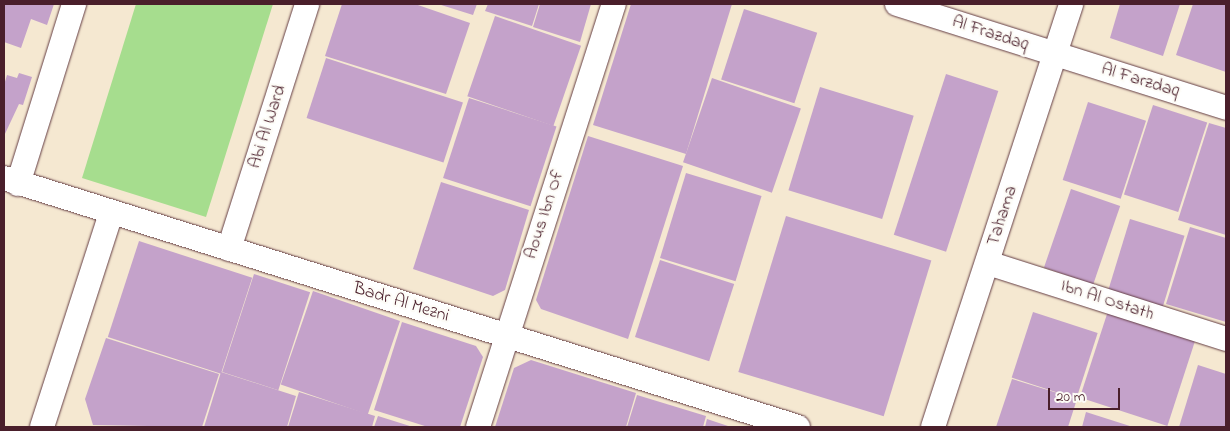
<!DOCTYPE html>
<style>
body{margin:0}
#map{position:relative;width:1230px;height:431px;overflow:hidden;background:#f5e8d1;font-family:"Indie Flower",sans-serif}
div>[style]{position:absolute}
[style*='--x']{left:calc(var(--x)*1px);top:calc(var(--y)*1px);width:calc(var(--w)*1px);rotate:calc(var(--a)*1deg)}
.green>*{inset:0;background:#a6dd8e}
.building>*{inset:0;background:#c4a2ca;transform-origin:0 0}
.roads{filter:drop-shadow(0 0 1px #643d44) drop-shadow(0 0 1px #643d44)}
.minor>*{height:24px;margin:-12px;padding:0 12px;transform-origin:12px;border-radius:12px;background:#fff}
span{translate:-50% -50%;white-space:nowrap;text-align:center;line-height:1.15;-webkit-text-stroke:4.5px #fdfcf7;paint-order:stroke}
.street-label{font-size:18px;color:#4a1f2b}
.frame{position:absolute;inset:0;border:5px solid #4a1f2b;pointer-events:none}
.scale{position:absolute;left:1048px;top:388px;width:72px;height:22px;box-sizing:border-box;border:2px solid #4a1f2b;border-top:0;padding-left:6px;font-size:15px;line-height:18px;white-space:nowrap;color:#4a1f2b;-webkit-text-stroke:4px #fdfcf7;paint-order:stroke}
</style>
<div id="map">
<div class="green">
<div style="clip-path:polygon(136px 4px,273px 4px,206px 217px,82px 178px)"></div>
</div>
<div class="building">
<div style="clip-path:polygon(4px 4px,54px 4px,47px 25px,31px 19px,21px 48px,4px 42px)"></div>
<div style="clip-path:polygon(342px 4px,415px 4px,470px 23px,446px 94px,325px 56px)"></div>
<div style="clip-path:polygon(438px 4px,477px 4px,473px 15px)"></div>
<div style="clip-path:polygon(488px 4px,539px 4px,532px 26px,485px 11px)"></div>
<div style="clip-path:polygon(540px 4px,591px 4px,580px 42px,533px 27px)"></div>
<div style="clip-path:polygon(631px 4px,732px 4px,686px 154px,593px 125px)"></div>
<div style="clip-path:polygon(1120px 4px,1180px 4px,1163px 56px,1110px 38px)"></div>
<div style="clip-path:polygon(1193px 4px,1226px 4px,1226px 72px,1176px 55px)"></div>
<div style="left:744px;top:9px;width:77px;height:74px;rotate:18deg"></div>
<div style="left:495px;top:16px;width:91px;height:85px;rotate:19deg"></div>
<div style="left:326px;top:58px;width:144px;height:63px;rotate:18deg"></div>
<div style="clip-path:polygon(19px 73px,32px 77px,23px 105px,19px 104px,4px 136px,4px 85px,7px 75px,17px 78px)"></div>
<div style="left:946px;top:74px;width:55px;height:169px;rotate:18deg"></div>
<div style="left:712px;top:78px;width:94px;height:89px;rotate:19deg"></div>
<div style="left:820px;top:87px;width:98px;height:108px;rotate:17deg"></div>
<div style="left:469px;top:98px;width:92px;height:84px;rotate:18deg"></div>
<div style="left:1088px;top:102px;width:61px;height:82px;rotate:18deg"></div>
<div style="left:1153px;top:105px;width:57px;height:94px;rotate:18deg"></div>
<div style="clip-path:polygon(1209px 123px,1226px 128px,1226px 235px,1178px 220px)"></div>
<div style="clip-path:polygon(588px 136px,683px 166px,628px 339px,541px 309px,536px 300px)"></div>
<div style="left:686px;top:173px;width:79px;height:89px;rotate:17deg"></div>
<div style="clip-path:polygon(441px 182px,529px 210px,505px 290px,493px 296px,413px 269px)"></div>
<div style="left:1071px;top:189px;width:52px;height:83px;rotate:19deg"></div>
<div style="left:786px;top:216px;width:152px;height:163px;rotate:17deg"></div>
<div style="left:1130px;top:219px;width:57px;height:77px;rotate:17deg"></div>
<div style="clip-path:polygon(1190px 227px,1226px 238px,1226px 322px,1166px 304px)"></div>
<div style="left:139px;top:241px;width:119px;height:101px;rotate:18deg"></div>
<div style="left:660px;top:260px;width:78px;height:81px;rotate:18deg"></div>
<div style="left:254px;top:274px;width:59px;height:103px;rotate:18deg"></div>
<div style="left:313px;top:291px;width:92px;height:99px;rotate:19deg"></div>
<div style="left:1108px;top:311px;width:92px;height:91px;rotate:18deg"></div>
<div style="left:1033px;top:312px;width:68px;height:69px;rotate:18deg"></div>
<div style="clip-path:polygon(402px 322px,476px 346px,483px 357px,460px 427px,428px 427px,374px 410px)"></div>
<div style="clip-path:polygon(106px 338px,219px 374px,202px 427px,93px 425px,85px 399px)"></div>
<div style="clip-path:polygon(531px 360px,636px 393px,626px 427px,495px 427px,514px 368px)"></div>
<div style="clip-path:polygon(1198px 365px,1226px 374px,1226px 427px,1179px 427px)"></div>
<div style="clip-path:polygon(221px 372px,296px 396px,287px 427px,204px 427px)"></div>
<div style="clip-path:polygon(1012px 379px,1077px 399px,1068px 427px,996px 427px)"></div>
<div style="clip-path:polygon(299px 392px,375px 416px,372px 427px,288px 427px)"></div>
<div style="clip-path:polygon(637px 395px,706px 416px,703px 427px,627px 427px)"></div>
<div style="clip-path:polygon(1086px 412px,1133px 427px,1082px 427px)"></div>
<div style="clip-path:polygon(378px 416px,413px 427px,374px 427px)"></div>
<div style="clip-path:polygon(707px 419px,731px 427px,705px 427px)"></div>
</div>
<div class="roads">
<div class="minor">
<div style="--x:897;--y:4;--w:345;--a:17.5"></div>
<div style="--x:4;--y:178;--w:832;--a:17.41"></div>
<div style="--x:18;--y:184;--w:189;--a:-72.7"></div>
<div style="--x:229;--y:249;--w:257;--a:-72.3"></div>
<div style="--x:988;--y:263;--w:250;--a:17.7"></div>
<div style="--x:42;--y:427;--w:225;--a:-72.1"></div>
<div style="--x:478;--y:427;--w:444;--a:-72.2"></div>
<div style="--x:933;--y:427;--w:445;--a:-71.9"></div>
</div>
</div>
<div class="street-label">
<span style="left:990px;top:34px;rotate:18deg">Al Frazdaq</span>
<span style="left:1140px;top:81px;rotate:17deg">Al Farzdaq</span>
<span style="left:268px;top:127px;rotate:-72deg">Abi Al Ward</span>
<span style="left:545px;top:215px;rotate:-72deg">Aous Ibn Of</span>
<span style="left:1003px;top:216px;rotate:-72deg">Tahama</span>
<span style="left:1107px;top:301px;rotate:18deg">Ibn Al Ostath</span>
<span style="left:401px;top:303px;rotate:17deg">Badr Al Mezni</span>
</div>
<div class="frame"></div>
<div class="scale">20 m</div>
</div>
